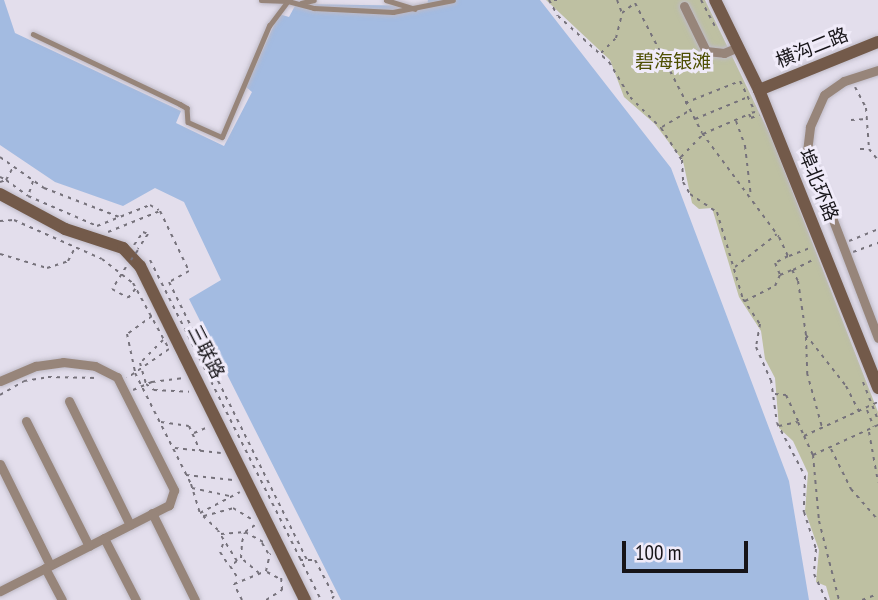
<!DOCTYPE html>
<meta charset="utf-8">
<style>
body{margin:0}
#map{position:relative;width:878px;height:600px;overflow:hidden;background:#e3deec;font-family:"PT Sans Narrow","Noto Sans SC",sans-serif}
div>[style]{position:absolute}
[style*='--x']{left:calc(var(--x)*1px);top:calc(var(--y)*1px);width:calc(var(--w)*1px);rotate:calc(var(--a)*1deg)}
.green>*{inset:0;background:#bec0a2}
.water>*{inset:0;background:#a3bbe1}
.path>*{height:2px;margin-top:-1px;transform-origin:0;background:repeating-linear-gradient(90deg,#76727b 0 3.5px,transparent 0 8.5px)}
.roads{filter:drop-shadow(0 0 2px #bebac6) drop-shadow(0 0 2px #bebac6)}
.lane>*{height:4.5px;margin:-2.25px;padding:0 2.25px;transform-origin:2.25px;border-radius:2.25px;background:#97857a}
.street>*{height:9px;margin:-4.5px;padding:0 4.5px;transform-origin:4.5px;border-radius:4.5px;background:#97857a}
.secondary>*{height:12px;margin:-6px;padding:0 6px;transform-origin:6px;border-radius:6px;background:#735a4a}
.path-bridge>*{height:2px;margin-top:-1px;transform-origin:0;background:repeating-linear-gradient(90deg,#76727b 0 3.5px,transparent 0 8.5px)}
span{translate:-50% -50%;white-space:nowrap;text-align:center;line-height:1.15;-webkit-text-stroke:6px #f0ebf9;paint-order:stroke}
.street-label{font-size:19px;color:#161418}
.park-label{font-size:19px;color:#4e4f02}
.scale{position:absolute;left:622px;top:541px;width:126px;height:32px;box-sizing:border-box;border:4px solid #161418;border-top:0;padding-left:9px;font-size:21px;line-height:24px;white-space:nowrap;color:#161418;-webkit-text-stroke:5px #f0ebf9;paint-order:stroke}
</style>
<div id="map">
<div class="green">
<div style="clip-path:polygon(546px 0,705px 0,772px 139px,878px 412px,878px 600px,830px 600px,826px 586px,816px 582px,819px 550px,805px 511px,808px 473px,793px 441px,779px 428px,775px 378px,765px 359px,761px 331px,739px 297px,712px 208px,699px 209px,692px 203px,683px 161px,655px 124px,624px 97px,610px 60px)"></div>
</div>
<div class="water">
<div style="clip-path:polygon(0 0,4px 0,15px 33px,181px 111px,176px 123px,224px 146px,252px 92px,246px 87px,279px 14px,289px 17px,296px 4px,427px 6px,428px 0,540px 0,671px 168px,789px 481px,809px 600px,341px 600px,189px 299px,221px 280px,184px 202px,155px 188px,123px 206px,55px 182px,0 145px)"></div>
</div>
<div class="path">
<div style="--x:549;--y:0;--w:18;--a:61"></div>
<div style="--x:558;--y:16;--w:69;--a:42"></div>
<div style="--x:609;--y:62;--w:41;--a:59"></div>
<div style="--x:630;--y:97;--w:44;--a:45"></div>
<div style="--x:661;--y:128;--w:38;--a:57"></div>
<div style="--x:682;--y:160;--w:22;--a:87"></div>
<div style="--x:683;--y:182;--w:14;--a:60"></div>
<div style="--x:690;--y:194;--w:32;--a:34"></div>
<div style="--x:717;--y:212;--w:91;--a:73.4"></div>
<div style="--x:743;--y:299;--w:30;--a:56"></div>
<div style="--x:760;--y:324;--w:23;--a:100"></div>
<div style="--x:756;--y:347;--w:36;--a:66"></div>
<div style="--x:771;--y:380;--w:43;--a:82.1"></div>
<div style="--x:777;--y:423;--w:60;--a:62.2"></div>
<div style="--x:805;--y:476;--w:36;--a:92"></div>
<div style="--x:804;--y:512;--w:39;--a:72"></div>
<div style="--x:816;--y:549;--w:25;--a:95"></div>
<div style="--x:814;--y:574;--w:29;--a:65"></div>
<div style="--x:554;--y:0;--w:3;--a:0"></div>
<div style="--x:617;--y:0;--w:14;--a:69"></div>
<div style="--x:622;--y:13;--w:16;--a:-38"></div>
<div style="--x:635;--y:3;--w:146;--a:62.7"></div>
<div style="--x:702;--y:133;--w:129;--a:53.5"></div>
<div style="--x:779;--y:237;--w:21;--a:65"></div>
<div style="--x:788;--y:256;--w:15;--a:152"></div>
<div style="--x:775;--y:263;--w:13;--a:67"></div>
<div style="--x:780;--y:275;--w:13;--a:-23"></div>
<div style="--x:792;--y:270;--w:13;--a:61"></div>
<div style="--x:798;--y:281;--w:55;--a:81.6"></div>
<div style="--x:806;--y:335;--w:65;--a:51.9"></div>
<div style="--x:846;--y:386;--w:30;--a:63"></div>
<div style="--x:701;--y:0;--w:32;--a:62"></div>
<div style="--x:601;--y:53;--w:21;--a:-45"></div>
<div style="--x:616;--y:38;--w:25;--a:-76"></div>
<div style="--x:855;--y:87;--w:24;--a:62"></div>
<div style="--x:866;--y:108;--w:41;--a:85.8"></div>
<div style="--x:869;--y:149;--w:14;--a:51"></div>
<div style="--x:685;--y:103;--w:59;--a:-21.8"></div>
<div style="--x:740;--y:81;--w:34;--a:64"></div>
<div style="--x:755;--y:112;--w:5;--a:169"></div>
<div style="--x:695;--y:119;--w:57;--a:-22.5"></div>
<div style="--x:851;--y:120;--w:16;--a:-4"></div>
<div style="--x:736;--y:121;--w:27;--a:70"></div>
<div style="--x:745;--y:146;--w:51;--a:83.3"></div>
<div style="--x:662;--y:127;--w:31;--a:-31"></div>
<div style="--x:860;--y:149;--w:9;--a:0"></div>
<div style="--x:0;--y:157;--w:54;--a:35.2"></div>
<div style="--x:44;--y:188;--w:80;--a:21.1"></div>
<div style="--x:681;--y:157;--w:32;--a:-46"></div>
<div style="--x:703;--y:134;--w:50;--a:-23.5"></div>
<div style="--x:749;--y:114;--w:4;--a:63"></div>
<div style="--x:751;--y:118;--w:9;--a:-21"></div>
<div style="--x:0;--y:177;--w:7;--a:27"></div>
<div style="--x:6;--y:180;--w:13;--a:-61"></div>
<div style="--x:33;--y:181;--w:16;--a:108"></div>
<div style="--x:28;--y:196;--w:75;--a:23.5"></div>
<div style="--x:97;--y:226;--w:57;--a:-21.6"></div>
<div style="--x:150;--y:205;--w:10;--a:29"></div>
<div style="--x:0;--y:182;--w:6;--a:-18"></div>
<div style="--x:6;--y:180;--w:27;--a:36"></div>
<div style="--x:0;--y:221;--w:14;--a:-4"></div>
<div style="--x:14;--y:220;--w:96;--a:23.9"></div>
<div style="--x:102;--y:259;--w:39;--a:38"></div>
<div style="--x:133;--y:283;--w:75;--a:61.4"></div>
<div style="--x:169;--y:349;--w:51;--a:145.4"></div>
<div style="--x:108;--y:232;--w:56;--a:-22"></div>
<div style="--x:160;--y:211;--w:67;--a:64.2"></div>
<div style="--x:189;--y:271;--w:23;--a:151"></div>
<div style="--x:169;--y:282;--w:310;--a:63.6"></div>
<div style="--x:849;--y:241;--w:31;--a:-22"></div>
<div style="--x:134;--y:245;--w:16;--a:-55"></div>
<div style="--x:143;--y:232;--w:5;--a:22"></div>
<div style="--x:148;--y:234;--w:18;--a:124"></div>
<div style="--x:853;--y:252;--w:27;--a:-20"></div>
<div style="--x:0;--y:254;--w:49;--a:16.6"></div>
<div style="--x:47;--y:268;--w:22;--a:-18"></div>
<div style="--x:68;--y:261;--w:15;--a:-62"></div>
<div style="--x:789;--y:256;--w:22;--a:-21"></div>
<div style="--x:150;--y:260;--w:381;--a:63.3"></div>
<div style="--x:126;--y:267;--w:26;--a:122"></div>
<div style="--x:112;--y:289;--w:18;--a:29"></div>
<div style="--x:128;--y:298;--w:13;--a:-51"></div>
<div style="--x:735;--y:267;--w:53;--a:-38.2"></div>
<div style="--x:793;--y:270;--w:25;--a:-27"></div>
<div style="--x:745;--y:301;--w:34;--a:-27"></div>
<div style="--x:775;--y:286;--w:12;--a:-66"></div>
<div style="--x:152;--y:316;--w:31;--a:144"></div>
<div style="--x:127;--y:334;--w:40;--a:78"></div>
<div style="--x:135;--y:373;--w:124;--a:63.2"></div>
<div style="--x:191;--y:484;--w:30;--a:73"></div>
<div style="--x:806;--y:337;--w:36;--a:88"></div>
<div style="--x:807;--y:373;--w:56;--a:74.5"></div>
<div style="--x:163;--y:340;--w:33;--a:135"></div>
<div style="--x:140;--y:363;--w:22;--a:74"></div>
<div style="--x:146;--y:384;--w:10;--a:37"></div>
<div style="--x:154;--y:390;--w:35;--a:3"></div>
<div style="--x:863;--y:382;--w:41;--a:68.5"></div>
<div style="--x:133;--y:390;--w:21;--a:-23"></div>
<div style="--x:152;--y:382;--w:32;--a:-7"></div>
<div style="--x:775;--y:394;--w:11;--a:5"></div>
<div style="--x:786;--y:395;--w:29;--a:65"></div>
<div style="--x:0;--y:395;--w:28;--a:-30"></div>
<div style="--x:24;--y:381;--w:24;--a:-9"></div>
<div style="--x:48;--y:377;--w:50;--a:1.1"></div>
<div style="--x:867;--y:410;--w:18;--a:68"></div>
<div style="--x:161;--y:422;--w:28;--a:8"></div>
<div style="--x:189;--y:426;--w:27;--a:66"></div>
<div style="--x:779;--y:426;--w:19;--a:-12"></div>
<div style="--x:798;--y:422;--w:15;--a:67"></div>
<div style="--x:804;--y:436;--w:81;--a:-24.7"></div>
<div style="--x:869;--y:432;--w:51;--a:79.8"></div>
<div style="--x:194;--y:433;--w:15;--a:-23"></div>
<div style="--x:804;--y:436;--w:21;--a:65"></div>
<div style="--x:813;--y:455;--w:72;--a:-24.8"></div>
<div style="--x:175;--y:448;--w:46;--a:6.2"></div>
<div style="--x:831;--y:449;--w:45;--a:63.4"></div>
<div style="--x:851;--y:489;--w:41;--a:48.9"></div>
<div style="--x:813;--y:455;--w:66;--a:84.8"></div>
<div style="--x:819;--y:521;--w:81;--a:75.8"></div>
<div style="--x:186;--y:475;--w:47;--a:6.1"></div>
<div style="--x:192;--y:488;--w:39;--a:12"></div>
<div style="--x:204;--y:516;--w:30;--a:-15"></div>
<div style="--x:233;--y:508;--w:23;--a:31"></div>
<div style="--x:221;--y:534;--w:24;--a:-5"></div>
<div style="--x:245;--y:532;--w:12;--a:-35"></div>
<div style="--x:262;--y:543;--w:12;--a:59"></div>
<div style="--x:223;--y:544;--w:9;--a:111"></div>
<div style="--x:220;--y:552;--w:17;--a:57"></div>
<div style="--x:300;--y:560;--w:15;--a:0"></div>
<div style="--x:315;--y:560;--w:41;--a:62.2"></div>
<div style="--x:334;--y:596;--w:5;--a:127"></div>
<div style="--x:237;--y:561;--w:36;--a:-122"></div>
<div style="--x:218;--y:530;--w:25;--a:-137"></div>
<div style="--x:200;--y:513;--w:45;--a:-27.7"></div>
<div style="--x:237;--y:561;--w:9;--a:144"></div>
<div style="--x:230;--y:566;--w:17;--a:57"></div>
<div style="--x:267;--y:572;--w:15;--a:28"></div>
<div style="--x:259;--y:573;--w:23;--a:-140"></div>
<div style="--x:241;--y:558;--w:16;--a:-86"></div>
<div style="--x:242;--y:542;--w:10;--a:-73"></div>
<div style="--x:245;--y:532;--w:21;--a:29"></div>
<div style="--x:242;--y:600;--w:18;--a:-117"></div>
<div style="--x:234;--y:584;--w:35;--a:-22"></div>
<div style="--x:266;--y:571;--w:18;--a:-77"></div>
<div style="--x:266;--y:600;--w:19;--a:-32"></div>
<div style="--x:282;--y:590;--w:13;--a:-94"></div>
<div style="--x:862;--y:600;--w:17;--a:-21"></div>
</div>
<div class="roads">
<div class="lane">
<div style="--x:261;--y:0;--w:27;--a:2"></div>
<div style="--x:386;--y:0;--w:30;--a:17"></div>
<div style="--x:301;--y:3;--w:13;--a:-13"></div>
<div style="--x:33;--y:34;--w:163;--a:25.5"></div>
<div style="--x:180;--y:104;--w:8;--a:30"></div>
<div style="--x:187;--y:108;--w:14;--a:86"></div>
<div style="--x:188;--y:122;--w:37;--a:24"></div>
<div style="--x:222;--y:137;--w:121;--a:-67.1"></div>
<div style="--x:269;--y:26;--w:31;--a:-53"></div>
<div style="--x:288;--y:1;--w:27;--a:15"></div>
<div style="--x:314;--y:8;--w:79;--a:2.9"></div>
<div style="--x:393;--y:12;--w:61;--a:-11.3"></div>
</div>
<div class="street">
<div style="--x:684;--y:6;--w:50;--a:63.9"></div>
<div style="--x:706;--y:51;--w:18;--a:6"></div>
<div style="--x:724;--y:53;--w:15;--a:-23"></div>
<div style="--x:878;--y:70;--w:36;--a:162"></div>
<div style="--x:844;--y:81;--w:24;--a:145"></div>
<div style="--x:824;--y:95;--w:35;--a:114"></div>
<div style="--x:810;--y:127;--w:25;--a:97"></div>
<div style="--x:807;--y:152;--w:199;--a:69.1"></div>
<div style="--x:0;--y:381;--w:39;--a:-23"></div>
<div style="--x:36;--y:366;--w:27;--a:-8"></div>
<div style="--x:63;--y:362;--w:32;--a:7"></div>
<div style="--x:95;--y:366;--w:25;--a:27"></div>
<div style="--x:117;--y:377;--w:127;--a:63.2"></div>
<div style="--x:174;--y:490;--w:16;--a:108"></div>
<div style="--x:169;--y:505;--w:190;--a:153"></div>
<div style="--x:69;--y:401;--w:138;--a:63.8"></div>
<div style="--x:26;--y:421;--w:140;--a:63.3"></div>
<div style="--x:0;--y:464;--w:113;--a:63.7"></div>
<div style="--x:152;--y:513;--w:97;--a:63.7"></div>
<div style="--x:104;--y:538;--w:70;--a:62.7"></div>
<div style="--x:45;--y:568;--w:36;--a:62"></div>
</div>
<div class="secondary">
<div style="--x:715;--y:0;--w:100;--a:63.9"></div>
<div style="--x:759;--y:90;--w:321;--a:68.2"></div>
<div style="--x:759;--y:90;--w:128;--a:-22"></div>
<div style="--x:0;--y:194;--w:74;--a:28.3"></div>
<div style="--x:65;--y:229;--w:61;--a:18.1"></div>
<div style="--x:123;--y:248;--w:25;--a:47"></div>
<div style="--x:140;--y:266;--w:373;--a:63.7"></div>
</div>
</div>
<div class="path-bridge">
<div style="--x:131;--y:260;--w:12;--a:-55"></div>
</div>
<div class="street-label">
<span style="left:812px;top:48px;rotate:-22deg">横沟二路</span>
<span style="left:818px;top:185px;rotate:68deg">埠北环路</span>
<span style="left:206px;top:352px;rotate:63deg">三联路</span>
</div>
<div class="park-label">
<span style="left:673px;top:62px">碧海银滩</span>
</div>
<div class="scale">100 m</div>
</div>
